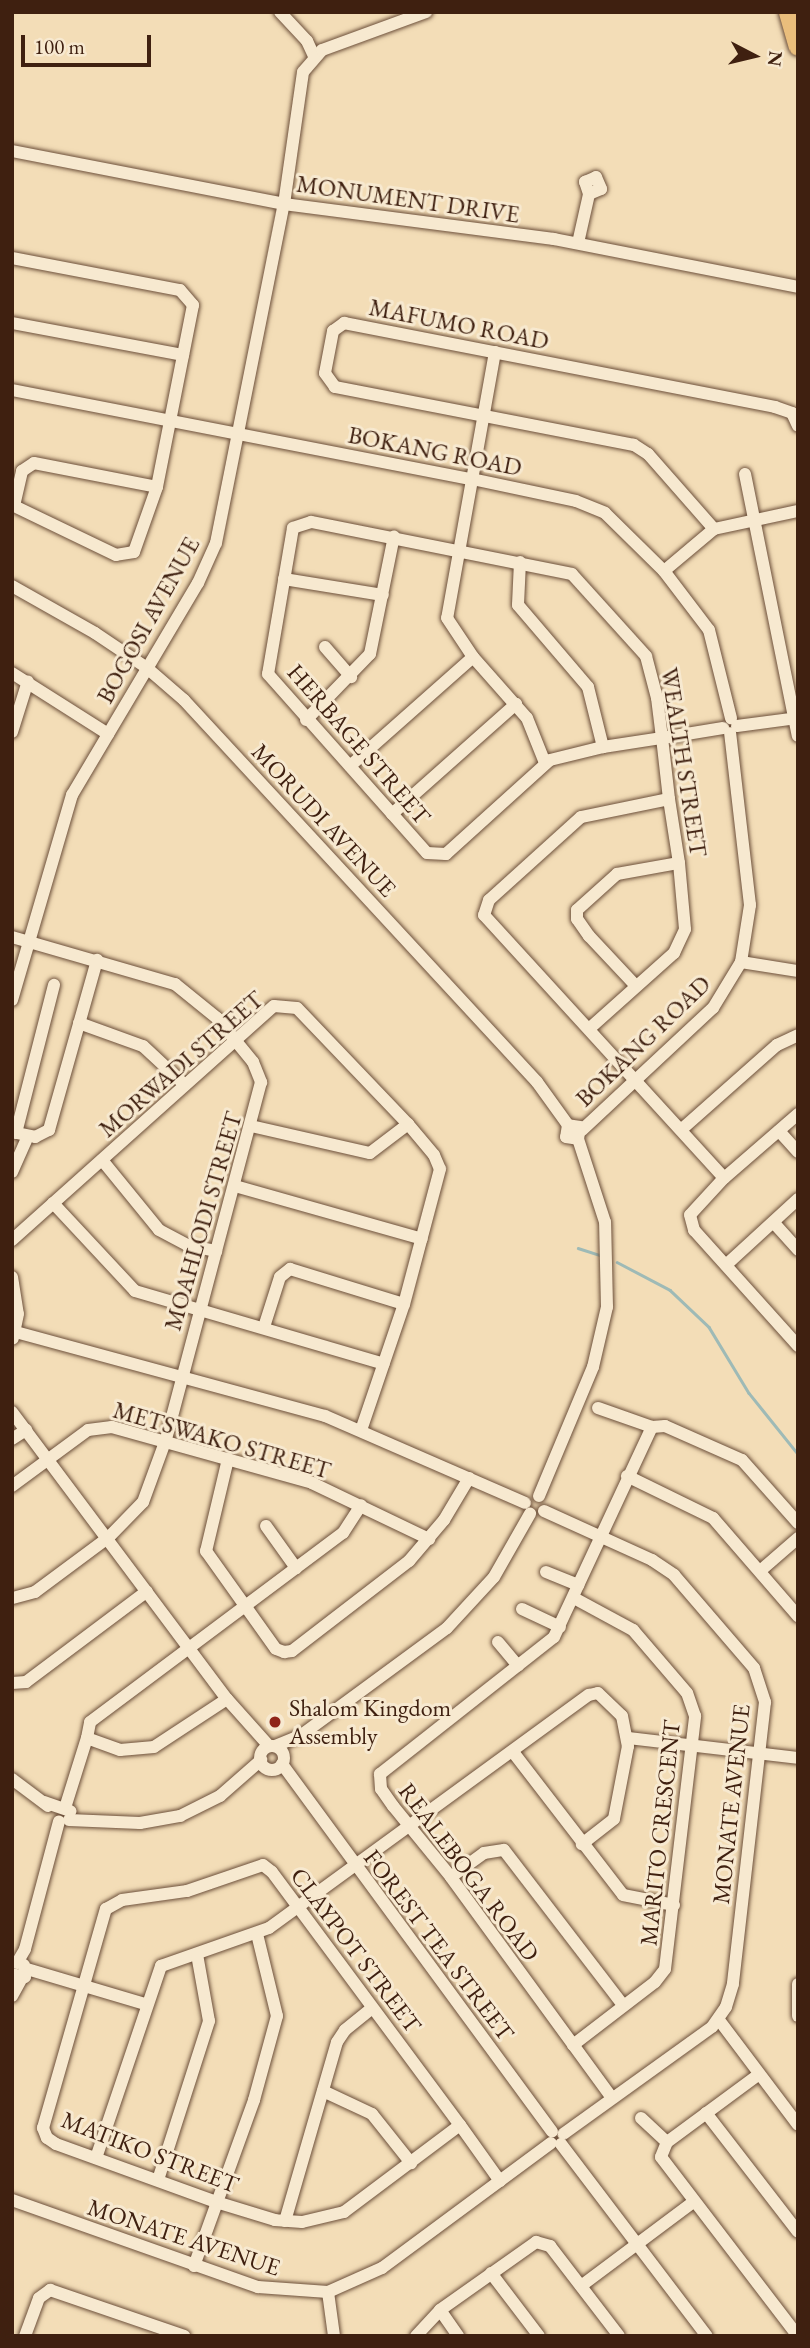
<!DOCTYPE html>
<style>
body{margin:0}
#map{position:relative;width:810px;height:2348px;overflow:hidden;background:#f3ddb7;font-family:"EB Garamond",serif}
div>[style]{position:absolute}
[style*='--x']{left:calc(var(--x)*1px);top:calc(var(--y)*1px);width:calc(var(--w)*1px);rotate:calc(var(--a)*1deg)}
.stream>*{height:2.5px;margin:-1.25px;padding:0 1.25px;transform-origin:1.25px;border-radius:1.25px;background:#9ebab6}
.roads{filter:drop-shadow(0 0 2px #6c4f3a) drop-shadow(0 0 2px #6c4f3a)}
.minor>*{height:12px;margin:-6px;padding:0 6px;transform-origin:6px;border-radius:6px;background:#f7e9d0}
.minor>.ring{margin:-6px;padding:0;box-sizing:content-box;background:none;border:12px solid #f7e9d0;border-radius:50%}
.highway>*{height:19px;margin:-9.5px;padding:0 9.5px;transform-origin:9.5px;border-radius:9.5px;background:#eabe7c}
.dots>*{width:19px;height:19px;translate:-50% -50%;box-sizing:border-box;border:4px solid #f7e9d0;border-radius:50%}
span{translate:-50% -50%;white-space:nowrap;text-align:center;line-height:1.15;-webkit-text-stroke:6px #f7e9d0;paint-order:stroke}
.street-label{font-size:24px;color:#3f2010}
.poi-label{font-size:24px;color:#3f2010}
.left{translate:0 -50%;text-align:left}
.frame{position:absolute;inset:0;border:14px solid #3f2010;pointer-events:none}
.north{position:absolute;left:719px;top:21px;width:70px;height:70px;-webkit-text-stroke:5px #f7e9d0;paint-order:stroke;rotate:97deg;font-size:19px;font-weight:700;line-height:28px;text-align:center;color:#3f2010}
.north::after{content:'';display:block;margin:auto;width:24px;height:32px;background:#3f2010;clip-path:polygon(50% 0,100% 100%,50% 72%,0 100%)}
.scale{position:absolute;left:21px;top:35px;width:130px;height:32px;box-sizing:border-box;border:4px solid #3f2010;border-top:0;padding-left:9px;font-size:21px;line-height:24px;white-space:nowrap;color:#3f2010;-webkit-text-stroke:5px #f7e9d0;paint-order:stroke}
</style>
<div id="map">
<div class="stream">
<div style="--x:578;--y:1248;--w:22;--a:18"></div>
<div style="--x:617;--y:1262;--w:60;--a:27.8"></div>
<div style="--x:670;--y:1290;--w:54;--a:43.5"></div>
<div style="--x:709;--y:1327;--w:77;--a:58.8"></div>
<div style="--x:749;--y:1393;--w:78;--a:51.2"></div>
</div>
<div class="roads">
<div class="minor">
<div style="--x:280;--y:12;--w:40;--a:47"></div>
<div style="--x:307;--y:41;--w:17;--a:65"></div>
<div style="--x:12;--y:151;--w:277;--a:11"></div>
<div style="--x:284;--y:204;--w:272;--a:7.4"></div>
<div style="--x:554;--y:239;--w:249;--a:11.1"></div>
<div style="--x:578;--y:243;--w:50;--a:-77.3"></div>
<div style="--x:589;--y:194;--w:13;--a:-108"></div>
<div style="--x:585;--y:182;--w:12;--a:-24"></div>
<div style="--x:596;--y:177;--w:13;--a:67"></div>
<div style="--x:601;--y:189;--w:13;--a:157"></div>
<div style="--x:12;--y:258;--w:171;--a:10.8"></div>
<div style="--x:180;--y:290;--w:20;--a:49"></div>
<div style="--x:193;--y:305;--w:186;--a:101.2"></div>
<div style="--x:157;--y:487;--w:69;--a:109.5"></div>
<div style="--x:134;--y:552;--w:18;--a:171"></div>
<div style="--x:116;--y:555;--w:115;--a:-154.3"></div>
<div style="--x:12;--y:323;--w:174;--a:10.6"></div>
<div style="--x:495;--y:352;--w:270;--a:100.2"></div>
<div style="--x:447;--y:618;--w:47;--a:56.3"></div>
<div style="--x:473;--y:657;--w:81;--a:48.5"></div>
<div style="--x:527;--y:718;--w:48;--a:68.2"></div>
<div style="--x:12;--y:390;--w:469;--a:11"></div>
<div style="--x:472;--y:479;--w:106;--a:11.9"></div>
<div style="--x:576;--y:501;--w:31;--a:22"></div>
<div style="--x:605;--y:513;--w:83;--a:44.5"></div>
<div style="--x:664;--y:571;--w:74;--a:52.7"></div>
<div style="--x:709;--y:630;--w:91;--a:76"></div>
<div style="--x:745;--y:474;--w:267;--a:78.6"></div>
<div style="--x:14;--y:506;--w:36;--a:-77"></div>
<div style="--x:22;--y:471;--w:14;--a:-34"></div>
<div style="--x:34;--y:463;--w:125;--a:11"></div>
<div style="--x:714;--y:529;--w:100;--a:-131.3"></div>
<div style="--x:648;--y:454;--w:17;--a:-147"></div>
<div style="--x:634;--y:445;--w:305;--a:-169"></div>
<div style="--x:335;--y:387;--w:17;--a:-126"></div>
<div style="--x:325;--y:373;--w:43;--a:-79.2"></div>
<div style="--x:333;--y:331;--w:14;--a:-36"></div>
<div style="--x:344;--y:323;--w:439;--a:11"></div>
<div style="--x:775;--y:407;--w:18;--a:19"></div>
<div style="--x:792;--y:413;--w:14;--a:65"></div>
<div style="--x:520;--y:562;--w:43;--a:92.7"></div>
<div style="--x:518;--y:605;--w:108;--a:49.5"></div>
<div style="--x:588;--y:687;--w:62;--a:76"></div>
<div style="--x:664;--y:571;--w:65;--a:-40"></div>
<div style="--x:714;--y:529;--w:86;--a:-12.1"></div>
<div style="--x:284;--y:579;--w:100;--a:9.2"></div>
<div style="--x:12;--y:586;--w:95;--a:29.5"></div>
<div style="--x:95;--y:633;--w:63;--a:33.9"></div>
<div style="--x:147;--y:668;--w:49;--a:40.9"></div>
<div style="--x:184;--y:700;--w:520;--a:47.26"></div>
<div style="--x:537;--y:1082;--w:53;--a:54.2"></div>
<div style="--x:568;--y:1125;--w:12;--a:99"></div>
<div style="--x:566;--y:1137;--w:12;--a:9"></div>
<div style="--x:578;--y:1139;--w:12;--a:-81"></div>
<div style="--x:580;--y:1127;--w:12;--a:-171"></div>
<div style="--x:325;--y:647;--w:40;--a:49"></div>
<div style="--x:12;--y:673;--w:114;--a:32.4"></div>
<div style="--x:306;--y:720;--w:92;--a:-45.9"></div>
<div style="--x:370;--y:654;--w:120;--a:-78.5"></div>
<div style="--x:737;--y:726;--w:62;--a:-7.5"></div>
<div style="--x:12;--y:732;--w:53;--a:-72.6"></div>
<div style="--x:350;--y:766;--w:164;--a:-41.5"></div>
<div style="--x:669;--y:799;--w:90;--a:168.4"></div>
<div style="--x:581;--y:817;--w:124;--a:137.9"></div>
<div style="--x:489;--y:900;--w:16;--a:108"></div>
<div style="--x:484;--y:915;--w:356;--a:47.6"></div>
<div style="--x:392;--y:814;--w:166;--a:-41.6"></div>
<div style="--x:12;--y:937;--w:170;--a:16.1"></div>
<div style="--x:175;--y:984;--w:54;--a:39"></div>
<div style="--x:217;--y:1018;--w:57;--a:50.7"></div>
<div style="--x:253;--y:1062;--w:22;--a:68"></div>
<div style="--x:261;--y:1082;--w:373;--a:104.9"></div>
<div style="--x:165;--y:1442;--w:64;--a:110.1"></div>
<div style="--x:143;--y:1502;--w:49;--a:134.2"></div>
<div style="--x:109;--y:1537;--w:92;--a:143.4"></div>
<div style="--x:35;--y:1592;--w:24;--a:165"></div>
<div style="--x:741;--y:962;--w:58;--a:9"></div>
<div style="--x:636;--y:986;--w:69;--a:-133.2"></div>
<div style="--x:589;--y:936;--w:21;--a:-125"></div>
<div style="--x:577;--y:919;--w:9;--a:-90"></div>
<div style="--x:577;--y:910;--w:54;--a:-42"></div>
<div style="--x:617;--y:874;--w:63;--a:-10.1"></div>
<div style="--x:12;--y:1000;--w:214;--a:-73.7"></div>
<div style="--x:72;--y:795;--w:247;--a:-59.3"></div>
<div style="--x:198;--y:583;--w:44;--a:-65.8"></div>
<div style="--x:216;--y:543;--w:346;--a:-78.7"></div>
<div style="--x:284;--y:204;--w:133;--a:-81.8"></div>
<div style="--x:303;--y:72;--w:29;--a:-49"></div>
<div style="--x:322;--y:50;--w:111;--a:-20.1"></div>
<div style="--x:79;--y:1023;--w:68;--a:19.8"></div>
<div style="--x:143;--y:1046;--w:57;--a:42.9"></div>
<div style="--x:590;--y:1028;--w:113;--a:-41.8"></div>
<div style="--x:674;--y:953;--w:26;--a:-65"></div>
<div style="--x:685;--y:929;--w:66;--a:-95.2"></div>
<div style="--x:679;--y:863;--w:65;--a:-98.9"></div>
<div style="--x:669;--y:799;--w:61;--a:-96.5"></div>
<div style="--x:662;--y:738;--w:40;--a:-97.1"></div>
<div style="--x:657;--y:698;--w:43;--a:-104.7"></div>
<div style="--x:646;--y:656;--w:110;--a:-132.1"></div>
<div style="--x:572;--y:574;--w:266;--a:-168.7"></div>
<div style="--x:311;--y:522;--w:19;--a:162"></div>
<div style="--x:293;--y:528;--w:148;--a:99.7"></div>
<div style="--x:268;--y:674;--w:239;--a:48.4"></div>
<div style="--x:427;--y:853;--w:19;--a:3"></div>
<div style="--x:446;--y:854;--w:140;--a:-42.1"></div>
<div style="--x:550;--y:760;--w:55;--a:-13.8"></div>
<div style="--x:603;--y:747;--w:60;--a:-8.7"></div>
<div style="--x:662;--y:738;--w:62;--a:-9.3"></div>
<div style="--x:798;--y:1114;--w:98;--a:139.1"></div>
<div style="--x:724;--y:1178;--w:50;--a:132.6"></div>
<div style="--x:690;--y:1215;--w:16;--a:75"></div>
<div style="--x:694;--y:1230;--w:156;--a:48.1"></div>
<div style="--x:251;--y:1126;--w:122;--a:12.8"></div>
<div style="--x:370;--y:1153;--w:48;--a:-37.3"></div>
<div style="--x:682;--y:1129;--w:127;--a:-41.5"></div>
<div style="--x:777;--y:1045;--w:23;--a:-25"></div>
<div style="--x:582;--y:1130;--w:179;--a:-43"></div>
<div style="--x:713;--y:1008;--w:54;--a:-58.7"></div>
<div style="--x:741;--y:962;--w:58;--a:-81"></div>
<div style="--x:750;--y:905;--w:173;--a:-96.6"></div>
<div style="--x:779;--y:1131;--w:28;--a:48"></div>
<div style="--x:12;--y:1132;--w:24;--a:12"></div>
<div style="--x:35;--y:1137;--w:16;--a:-27"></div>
<div style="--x:49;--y:1130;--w:177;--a:-74.2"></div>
<div style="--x:16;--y:1133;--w:153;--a:-75.6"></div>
<div style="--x:102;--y:1160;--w:90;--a:50.8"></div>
<div style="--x:159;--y:1230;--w:32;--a:28"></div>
<div style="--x:187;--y:1245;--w:30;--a:12"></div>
<div style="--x:12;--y:1172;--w:39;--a:-66"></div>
<div style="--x:235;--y:1186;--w:194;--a:15.8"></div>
<div style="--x:53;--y:1203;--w:120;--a:47"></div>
<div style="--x:135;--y:1291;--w:259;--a:16.3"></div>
<div style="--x:774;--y:1223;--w:36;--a:48"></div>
<div style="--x:12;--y:1240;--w:351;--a:-41.8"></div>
<div style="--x:274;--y:1006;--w:23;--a:5"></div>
<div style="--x:297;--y:1008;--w:161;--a:46.3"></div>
<div style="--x:408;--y:1124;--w:40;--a:50"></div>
<div style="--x:434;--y:1155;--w:15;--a:67"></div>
<div style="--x:440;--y:1169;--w:140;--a:104.9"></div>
<div style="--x:404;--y:1304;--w:133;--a:108.8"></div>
<div style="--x:726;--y:1265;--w:98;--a:-42.5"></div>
<div style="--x:12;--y:1277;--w:37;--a:81"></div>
<div style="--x:18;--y:1314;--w:25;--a:102"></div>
<div style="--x:264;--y:1327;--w:52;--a:-72.3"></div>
<div style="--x:280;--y:1277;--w:13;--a:-39"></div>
<div style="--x:290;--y:1269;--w:119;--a:17.1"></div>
<div style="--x:16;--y:1332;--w:320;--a:15.2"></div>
<div style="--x:325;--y:1416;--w:218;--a:23.5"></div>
<div style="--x:598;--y:1408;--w:57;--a:19.4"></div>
<div style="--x:12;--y:1412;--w:359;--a:53.2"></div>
<div style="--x:227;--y:1699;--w:63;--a:48.2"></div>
<div style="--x:12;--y:1439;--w:17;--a:-33"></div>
<div style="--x:228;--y:1459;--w:95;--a:103.4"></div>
<div style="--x:206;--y:1551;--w:120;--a:54.5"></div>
<div style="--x:276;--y:1649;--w:9;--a:21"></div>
<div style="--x:284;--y:1652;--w:8;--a:-7"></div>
<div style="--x:292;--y:1651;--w:148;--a:-37.6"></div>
<div style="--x:409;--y:1561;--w:54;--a:-49.5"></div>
<div style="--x:444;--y:1520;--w:49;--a:-59.2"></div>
<div style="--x:627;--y:1476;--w:96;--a:26"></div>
<div style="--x:713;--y:1518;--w:130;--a:49.1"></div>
<div style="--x:12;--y:1486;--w:94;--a:-36.4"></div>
<div style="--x:88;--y:1430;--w:24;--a:-7"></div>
<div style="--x:112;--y:1427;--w:208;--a:15.6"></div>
<div style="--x:312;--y:1483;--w:130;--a:25.6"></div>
<div style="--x:539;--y:1496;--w:140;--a:-67.3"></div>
<div style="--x:593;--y:1367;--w:62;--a:-76.9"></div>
<div style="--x:607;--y:1307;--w:85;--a:-91.3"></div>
<div style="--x:605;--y:1222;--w:87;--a:-108"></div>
<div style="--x:544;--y:1511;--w:119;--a:24.4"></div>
<div style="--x:652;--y:1560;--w:27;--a:34"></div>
<div style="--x:674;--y:1575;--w:123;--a:49.3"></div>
<div style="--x:754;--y:1668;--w:36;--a:72"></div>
<div style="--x:765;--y:1702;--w:284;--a:96.5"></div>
<div style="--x:733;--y:1984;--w:24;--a:107"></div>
<div style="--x:726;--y:2007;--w:24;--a:125"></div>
<div style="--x:712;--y:2027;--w:183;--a:144.3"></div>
<div style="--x:266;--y:1526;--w:52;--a:54.5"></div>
<div style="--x:760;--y:1571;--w:50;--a:-41"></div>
<div style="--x:546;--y:1572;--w:35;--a:22"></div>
<div style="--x:522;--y:1609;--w:42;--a:25.3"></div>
<div style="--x:498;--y:1642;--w:31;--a:50"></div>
<div style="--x:12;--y:1683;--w:14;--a:-4"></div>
<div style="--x:26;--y:1682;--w:151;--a:-36.9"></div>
<div style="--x:227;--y:1699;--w:87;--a:146.7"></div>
<div style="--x:154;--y:1747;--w:34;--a:175"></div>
<div style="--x:120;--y:1750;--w:35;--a:-160"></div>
<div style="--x:87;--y:1738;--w:16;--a:-79"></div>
<div style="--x:90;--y:1722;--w:316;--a:-36.8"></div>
<div style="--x:343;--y:1533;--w:33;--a:-57"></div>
<div style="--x:628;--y:1738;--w:171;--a:6.7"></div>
<div style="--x:275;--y:1746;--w:27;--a:-22"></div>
<div style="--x:300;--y:1736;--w:182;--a:-36.3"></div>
<div style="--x:447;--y:1628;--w:69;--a:-47.3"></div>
<div style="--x:494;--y:1577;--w:73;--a:-60.3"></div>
<div class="ring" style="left:260px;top:1746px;width:12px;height:12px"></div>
<div style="--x:513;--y:1752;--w:180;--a:52.4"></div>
<div style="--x:623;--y:1895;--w:52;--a:11.1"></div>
<div style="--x:282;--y:1764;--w:456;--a:53.7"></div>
<div style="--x:12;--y:1779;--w:45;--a:36.9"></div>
<div style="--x:44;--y:1802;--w:28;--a:19"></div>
<div style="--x:65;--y:1808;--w:73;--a:-72.6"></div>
<div style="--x:69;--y:1820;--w:71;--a:2.4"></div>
<div style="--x:140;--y:1823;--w:41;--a:-9.9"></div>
<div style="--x:180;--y:1816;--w:45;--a:-26.6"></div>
<div style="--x:220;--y:1796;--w:55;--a:-41.3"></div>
<div style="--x:451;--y:1877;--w:41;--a:-36"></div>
<div style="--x:484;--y:1853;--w:20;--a:-9"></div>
<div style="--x:504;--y:1850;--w:194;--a:52.5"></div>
<div style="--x:17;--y:1963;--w:16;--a:-60"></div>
<div style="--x:25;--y:1949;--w:132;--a:-75.1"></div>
<div style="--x:27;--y:1969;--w:123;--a:16.5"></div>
<div style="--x:12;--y:1974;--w:13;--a:13"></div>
<div style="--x:25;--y:1977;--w:12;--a:-95"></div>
<div style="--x:798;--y:1984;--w:32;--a:90"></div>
<div style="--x:12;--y:1996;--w:21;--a:-61"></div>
<div style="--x:719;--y:2020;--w:131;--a:53"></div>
<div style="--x:573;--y:2045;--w:103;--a:-37.5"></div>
<div style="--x:655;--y:1982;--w:16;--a:-52"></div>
<div style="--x:665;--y:1969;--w:255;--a:-83.2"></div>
<div style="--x:695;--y:1716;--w:24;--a:-109"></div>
<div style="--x:687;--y:1693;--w:83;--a:-130.6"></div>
<div style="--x:633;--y:1630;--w:67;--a:-151.5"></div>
<div style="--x:758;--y:2075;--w:113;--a:143.6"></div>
<div style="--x:667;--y:2142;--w:16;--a:112"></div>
<div style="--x:661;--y:2157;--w:225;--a:52.6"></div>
<div style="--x:323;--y:2091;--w:54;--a:25.1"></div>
<div style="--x:372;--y:2114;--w:63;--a:51.5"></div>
<div style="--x:612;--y:2098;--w:273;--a:-126.1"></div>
<div style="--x:451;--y:1877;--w:92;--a:-129.2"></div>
<div style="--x:393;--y:1806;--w:21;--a:-125"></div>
<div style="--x:381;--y:1789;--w:15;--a:-94"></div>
<div style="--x:380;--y:1774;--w:221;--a:-38.2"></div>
<div style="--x:554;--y:1637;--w:232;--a:-65"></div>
<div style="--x:652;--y:1427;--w:13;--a:-4"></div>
<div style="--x:665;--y:1426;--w:84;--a:23.8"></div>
<div style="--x:742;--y:1460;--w:84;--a:48.4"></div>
<div style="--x:706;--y:2113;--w:150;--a:52.3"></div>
<div style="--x:641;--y:2118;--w:35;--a:43"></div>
<div style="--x:460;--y:2125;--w:145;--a:143.1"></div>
<div style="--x:344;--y:2212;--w:43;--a:166.6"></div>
<div style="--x:302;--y:2222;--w:27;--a:-176"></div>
<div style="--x:275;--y:2220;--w:59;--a:-163.1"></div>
<div style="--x:219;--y:2203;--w:173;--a:-160.1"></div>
<div style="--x:56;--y:2144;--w:11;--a:-146"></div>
<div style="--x:47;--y:2138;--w:11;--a:-112"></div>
<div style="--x:43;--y:2128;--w:228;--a:-74"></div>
<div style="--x:106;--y:1909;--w:18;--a:-29"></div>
<div style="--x:122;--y:1900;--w:66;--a:-7.9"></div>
<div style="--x:187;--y:1891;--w:80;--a:-18.9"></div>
<div style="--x:263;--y:1865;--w:11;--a:38"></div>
<div style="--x:272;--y:1872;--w:315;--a:53.4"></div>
<div style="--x:460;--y:2125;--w:69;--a:54.5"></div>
<div style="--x:561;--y:2144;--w:241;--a:52.8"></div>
<div style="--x:96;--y:2158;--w:203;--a:-71.3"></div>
<div style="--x:161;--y:1966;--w:114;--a:-19.4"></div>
<div style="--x:269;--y:1928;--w:396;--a:-36.1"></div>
<div style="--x:589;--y:1695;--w:9;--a:-13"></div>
<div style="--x:598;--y:1693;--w:33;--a:44"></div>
<div style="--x:622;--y:1716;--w:31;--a:79"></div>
<div style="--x:628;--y:1746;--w:74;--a:100.9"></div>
<div style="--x:614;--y:1819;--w:41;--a:142"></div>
<div style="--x:158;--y:2180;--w:167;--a:-72.2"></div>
<div style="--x:209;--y:2021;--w:68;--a:-100.2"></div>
<div style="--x:12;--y:2200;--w:261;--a:19.5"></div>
<div style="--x:258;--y:2287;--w:70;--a:4.1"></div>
<div style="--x:328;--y:2292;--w:59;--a:-24"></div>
<div style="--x:382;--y:2268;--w:210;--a:-36.5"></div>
<div style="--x:285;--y:2221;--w:186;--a:-73.8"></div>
<div style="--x:337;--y:2042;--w:14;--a:-56"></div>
<div style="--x:345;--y:2030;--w:35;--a:-39"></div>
<div style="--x:194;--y:2266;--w:177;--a:-70.1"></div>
<div style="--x:254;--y:2100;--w:87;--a:-74.7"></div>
<div style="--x:277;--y:2016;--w:84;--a:-103.7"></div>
<div style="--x:491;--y:2273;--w:79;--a:52.7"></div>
<div style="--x:581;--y:2286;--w:139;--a:-36.8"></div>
<div style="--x:328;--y:2292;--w:44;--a:82.2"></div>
<div style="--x:440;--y:2310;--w:32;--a:55"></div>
<div style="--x:25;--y:2336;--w:40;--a:-69.8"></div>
<div style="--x:39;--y:2298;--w:14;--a:-36"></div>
<div style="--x:50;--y:2290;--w:142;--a:18.9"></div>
<div style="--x:416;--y:2336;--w:35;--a:-47"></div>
<div style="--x:440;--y:2310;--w:118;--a:-35.3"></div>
<div style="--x:536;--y:2242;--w:15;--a:16"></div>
<div style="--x:550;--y:2246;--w:113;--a:52.5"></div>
</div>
<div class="highway">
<div style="--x:788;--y:12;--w:35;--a:74"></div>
</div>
</div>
<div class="dots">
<div style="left:275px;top:1722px;background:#8f2418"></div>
</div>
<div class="street-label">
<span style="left:408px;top:199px;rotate:8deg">MONUMENT DRIVE</span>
<span style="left:459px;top:324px;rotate:11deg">MAFUMO ROAD</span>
<span style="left:435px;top:451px;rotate:11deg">BOKANG ROAD</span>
<span style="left:148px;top:620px;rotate:-61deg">BOGOSI AVENUE</span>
<span style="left:359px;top:744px;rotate:49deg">HERBAGE STREET</span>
<span style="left:684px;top:762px;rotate:81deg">WEALTH STREET</span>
<span style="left:324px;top:820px;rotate:47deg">MORUDI AVENUE</span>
<span style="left:643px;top:1041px;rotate:-44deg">BOKANG ROAD</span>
<span style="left:181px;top:1064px;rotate:-41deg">MORWADI STREET</span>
<span style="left:203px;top:1221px;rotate:-74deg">MOAHLODI STREET</span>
<span style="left:222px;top:1440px;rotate:16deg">METSWAKO STREET</span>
<span style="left:731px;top:1804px;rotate:-84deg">MONATE AVENUE</span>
<span style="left:660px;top:1833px;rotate:-84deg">MARITO CRESCENT</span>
<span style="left:469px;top:1872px;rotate:53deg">REALEBOGA ROAD</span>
<span style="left:439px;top:1945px;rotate:53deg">FOREST TEA STREET</span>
<span style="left:356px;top:1950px;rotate:53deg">CLAYPOT STREET</span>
<span style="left:150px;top:2152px;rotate:21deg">MATIKO STREET</span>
<span style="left:184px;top:2237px;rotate:18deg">MONATE AVENUE</span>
</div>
<div class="poi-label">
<span class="left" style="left:289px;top:1722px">Shalom Kingdom<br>Assembly</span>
</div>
<div class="frame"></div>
<div class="north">N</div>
<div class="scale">100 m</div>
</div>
